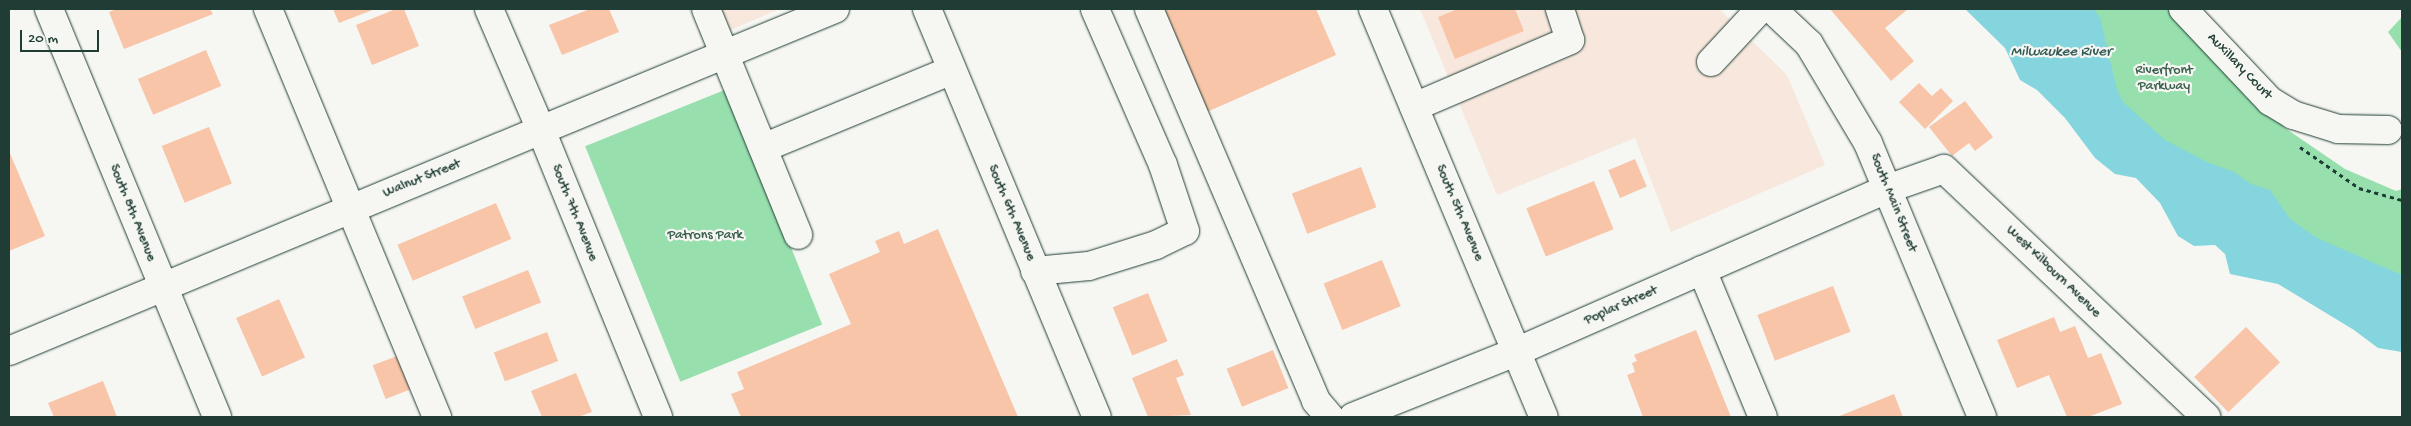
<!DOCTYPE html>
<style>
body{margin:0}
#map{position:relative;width:2411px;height:426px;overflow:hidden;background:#f6f6f2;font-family:"Gochi Hand",sans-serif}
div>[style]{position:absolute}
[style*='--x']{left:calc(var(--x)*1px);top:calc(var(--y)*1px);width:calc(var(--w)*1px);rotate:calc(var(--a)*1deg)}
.built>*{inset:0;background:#f7e7dc}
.green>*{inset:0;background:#97dfad;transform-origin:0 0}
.water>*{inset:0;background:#84d5dd}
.building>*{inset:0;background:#f8c5a9;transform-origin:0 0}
.path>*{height:3px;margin-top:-1.5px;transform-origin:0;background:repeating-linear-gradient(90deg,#1f3d34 0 4px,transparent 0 8px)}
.roads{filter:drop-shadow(0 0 1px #1f3d34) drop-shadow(0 0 1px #1f3d34)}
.minor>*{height:28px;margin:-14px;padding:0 14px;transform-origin:14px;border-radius:14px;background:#f6f6f2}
.major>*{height:28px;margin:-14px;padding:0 14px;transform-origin:14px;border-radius:14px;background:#f6f6f2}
span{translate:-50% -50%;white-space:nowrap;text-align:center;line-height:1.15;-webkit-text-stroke:4.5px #f6f6f2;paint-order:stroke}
.street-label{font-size:14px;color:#1f3d34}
.park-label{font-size:14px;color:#375d4c}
.water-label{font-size:15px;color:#335b56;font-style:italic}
.frame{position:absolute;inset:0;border:10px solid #1f3d34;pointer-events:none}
.scale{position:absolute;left:20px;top:30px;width:79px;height:22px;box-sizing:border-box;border:2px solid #1f3d34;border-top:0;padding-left:6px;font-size:15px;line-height:18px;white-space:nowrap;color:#1f3d34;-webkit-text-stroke:4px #f6f6f2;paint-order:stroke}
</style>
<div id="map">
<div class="built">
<div style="clip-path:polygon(719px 9px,779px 9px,728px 31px)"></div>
<div style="clip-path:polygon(1420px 9px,1719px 9px,1787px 75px,1825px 165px,1671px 232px,1635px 138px,1497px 195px)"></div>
</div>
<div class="green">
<div style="clip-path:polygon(2084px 9px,2168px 9px,2285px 128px,2345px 169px,2396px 191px,2402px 189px,2402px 284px,2348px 260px,2179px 158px,2121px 110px)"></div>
<div style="clip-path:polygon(2402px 17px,2402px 52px,2388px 32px)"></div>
<div style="left:727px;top:89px;width:254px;height:153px;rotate:68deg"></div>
</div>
<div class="water">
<div style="clip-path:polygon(1965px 9px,2093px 9px,2100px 17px,2117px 90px,2123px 102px,2165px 140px,2207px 162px,2234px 172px,2251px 184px,2270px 190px,2290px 219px,2317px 238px,2402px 275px,2402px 352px,2378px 348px,2354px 330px,2278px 284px,2230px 274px,2225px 254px,2215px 245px,2194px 246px,2178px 236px,2160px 203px,2136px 178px,2115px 174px,2095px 158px,2065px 118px,2037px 90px,2020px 80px,2005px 48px)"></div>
</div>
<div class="building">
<div style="clip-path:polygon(117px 9px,210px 9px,213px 14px,124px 49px,109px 12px)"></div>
<div style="clip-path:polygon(333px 9px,375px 9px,339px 23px)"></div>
<div style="clip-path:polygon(396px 9px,404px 9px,419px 46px,372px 65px,356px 25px)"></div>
<div style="clip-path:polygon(590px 9px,609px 9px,619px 32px,562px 55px,549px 25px)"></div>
<div style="clip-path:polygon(1153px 9px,1316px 9px,1336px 55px,1200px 115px)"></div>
<div style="clip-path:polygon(1458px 9px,1515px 9px,1524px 31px,1455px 59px,1438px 17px)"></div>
<div style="clip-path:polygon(1830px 9px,1908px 9px,1885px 28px,1914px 61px,1891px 81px)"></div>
<div style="left:206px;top:50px;width:39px;height:74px;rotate:67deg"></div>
<div style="clip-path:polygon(1919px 83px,1932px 96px,1941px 88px,1953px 101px,1925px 129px,1899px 102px)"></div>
<div style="clip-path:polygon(1965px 101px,1993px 137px,1975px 151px,1969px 143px,1952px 156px,1929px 127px)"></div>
<div style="left:209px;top:127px;width:61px;height:51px;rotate:68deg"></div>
<div style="clip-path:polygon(9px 151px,45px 236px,9px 251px)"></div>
<div style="left:1635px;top:159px;width:30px;height:29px;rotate:67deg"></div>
<div style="left:1361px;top:167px;width:43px;height:74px;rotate:69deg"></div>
<div style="left:1594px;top:181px;width:52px;height:73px;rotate:68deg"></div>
<div style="left:496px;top:203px;width:39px;height:107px;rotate:67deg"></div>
<div style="clip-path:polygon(938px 229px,1018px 417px,741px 417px,731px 394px,744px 389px,737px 372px,851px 324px,829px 274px,880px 252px,875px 241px,899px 231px,904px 244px)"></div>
<div style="left:1382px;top:260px;width:50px;height:63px;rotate:68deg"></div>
<div style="left:528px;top:270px;width:35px;height:71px;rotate:68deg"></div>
<div style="left:1833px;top:286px;width:49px;height:81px;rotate:69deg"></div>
<div style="left:1148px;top:293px;width:52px;height:38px;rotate:68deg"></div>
<div style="left:279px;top:299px;width:64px;height:47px;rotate:66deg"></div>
<div style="clip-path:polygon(2054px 317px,2060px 332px,2075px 326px,2088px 358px,2101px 353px,2122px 404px,2088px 417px,2067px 417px,2049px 375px,2017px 388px,1997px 340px)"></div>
<div style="left:2246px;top:327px;width:49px;height:72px;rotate:46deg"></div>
<div style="clip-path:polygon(1696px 330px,1731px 417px,1643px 417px,1627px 375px,1635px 372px,1632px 363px,1637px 361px,1634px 355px)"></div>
<div style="left:547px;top:332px;width:31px;height:57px;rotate:69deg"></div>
<div style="left:1273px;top:350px;width:41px;height:50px;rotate:68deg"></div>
<div style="left:397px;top:356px;width:36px;height:26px;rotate:69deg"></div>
<div style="clip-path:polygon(1177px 359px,1184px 375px,1176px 378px,1191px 415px,1148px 417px,1132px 378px)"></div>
<div style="clip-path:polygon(576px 373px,592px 412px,578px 417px,542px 417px,531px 391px)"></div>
<div style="clip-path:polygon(103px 381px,117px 417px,54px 417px,48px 403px)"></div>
<div style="clip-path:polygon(1894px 394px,1903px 417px,1837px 417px)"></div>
</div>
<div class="path">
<div style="--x:2300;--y:147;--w:72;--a:34.8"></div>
<div style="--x:2359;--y:188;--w:45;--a:15.6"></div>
</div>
<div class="roads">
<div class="minor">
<div style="--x:49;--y:9;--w:441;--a:67.6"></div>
<div style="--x:268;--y:9;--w:442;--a:67.5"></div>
<div style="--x:706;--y:9;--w:244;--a:67.8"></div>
<div style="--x:927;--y:9;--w:442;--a:67.4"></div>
<div style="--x:1149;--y:9;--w:426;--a:66.9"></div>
<div style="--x:1316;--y:401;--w:21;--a:49"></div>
<div style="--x:1373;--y:9;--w:442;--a:67.3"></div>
<div style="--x:2183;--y:9;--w:127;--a:46.6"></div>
<div style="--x:2270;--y:101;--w:27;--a:31"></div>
<div style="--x:2293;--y:115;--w:47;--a:17.3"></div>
<div style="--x:2338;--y:129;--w:50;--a:1.1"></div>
<div style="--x:1711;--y:62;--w:72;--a:-47.2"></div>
<div style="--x:1414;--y:107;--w:170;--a:-23.2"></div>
<div style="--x:1570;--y:40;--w:33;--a:-108"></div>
<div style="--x:763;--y:148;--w:204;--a:-22.4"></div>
<div style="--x:1702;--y:270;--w:159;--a:67.5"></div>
<div style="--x:1035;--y:271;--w:54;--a:-5.3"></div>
<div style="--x:1089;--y:266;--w:70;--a:-17.4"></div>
<div style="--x:1156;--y:245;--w:32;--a:-26"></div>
<div style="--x:1185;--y:231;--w:70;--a:-108.4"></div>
<div style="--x:1163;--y:165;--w:170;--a:-113.6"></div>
<div style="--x:9;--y:351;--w:576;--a:-22.56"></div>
<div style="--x:541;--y:130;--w:310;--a:67.8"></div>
<div style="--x:1353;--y:417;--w:178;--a:-21.8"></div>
<div style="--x:1518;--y:351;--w:403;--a:-23.7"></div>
<div style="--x:1887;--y:189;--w:60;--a:-19.3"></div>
<div style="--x:1944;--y:169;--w:361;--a:43.4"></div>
</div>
<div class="major">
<div style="--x:489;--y:9;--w:132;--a:66.7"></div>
<div style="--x:541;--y:130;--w:318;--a:-22.4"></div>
<div style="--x:1772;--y:9;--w:51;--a:43.4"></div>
<div style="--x:1809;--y:44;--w:115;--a:59.2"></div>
<div style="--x:1868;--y:143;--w:297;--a:67.4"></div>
</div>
</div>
<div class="street-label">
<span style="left:2239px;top:67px;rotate:46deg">Auxillary Court</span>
<span style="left:422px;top:179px;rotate:-22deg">Walnut Street</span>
<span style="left:1893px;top:203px;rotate:68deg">South Main Street</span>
<span style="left:132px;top:213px;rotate:68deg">South 8th Avenue</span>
<span style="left:574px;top:213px;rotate:68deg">South 7th Avenue</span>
<span style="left:1011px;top:213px;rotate:67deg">South 6th Avenue</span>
<span style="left:1459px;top:213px;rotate:67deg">South 5th Avenue</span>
<span style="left:2053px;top:272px;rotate:44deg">West Kilbourn Avenue</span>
<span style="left:1621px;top:306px;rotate:-24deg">Poplar Street</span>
</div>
<div class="park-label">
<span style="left:2164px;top:79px">Riverfront<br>Parkway</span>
<span style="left:705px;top:236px">Patrons Park</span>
</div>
<div class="water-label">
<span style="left:2061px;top:53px">Milwaukee River</span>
</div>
<div class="frame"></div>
<div class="scale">20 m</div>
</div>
